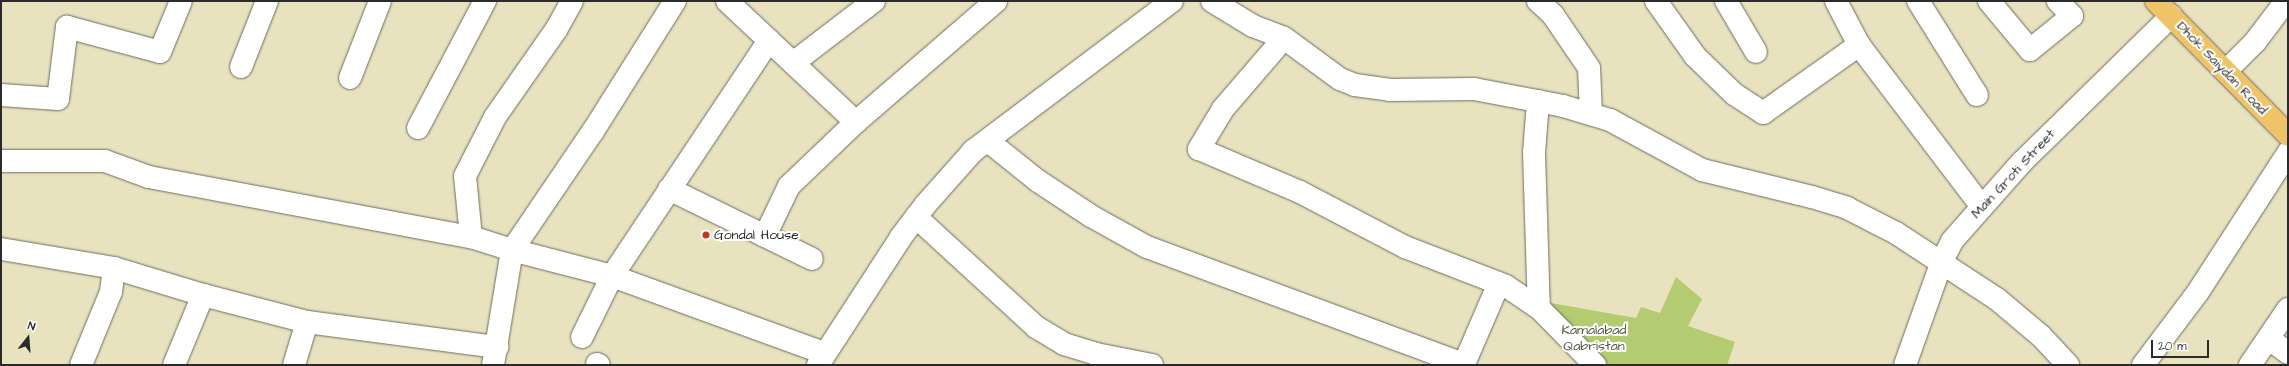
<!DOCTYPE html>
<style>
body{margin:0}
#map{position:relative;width:2289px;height:366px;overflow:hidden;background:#e9e2bf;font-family:"Architects Daughter",sans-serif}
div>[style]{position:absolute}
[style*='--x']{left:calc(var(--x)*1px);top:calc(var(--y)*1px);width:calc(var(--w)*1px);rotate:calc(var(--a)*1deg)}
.green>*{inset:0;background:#b3cb71}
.roads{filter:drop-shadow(0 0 1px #6e6b5f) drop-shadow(0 0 1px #6e6b5f)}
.minor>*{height:22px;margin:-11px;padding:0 11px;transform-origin:11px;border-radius:11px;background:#fff}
.major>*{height:22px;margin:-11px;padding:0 11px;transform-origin:11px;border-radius:11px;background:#efc469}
.dots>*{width:11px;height:11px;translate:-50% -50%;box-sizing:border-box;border:2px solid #fff;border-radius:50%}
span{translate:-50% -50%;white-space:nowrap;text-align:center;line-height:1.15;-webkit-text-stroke:4px #fff;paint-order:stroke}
.street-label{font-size:14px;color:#2b2b2b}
.poi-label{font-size:14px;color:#2b2b2b}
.left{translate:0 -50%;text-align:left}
.park-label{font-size:14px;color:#545b40}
.frame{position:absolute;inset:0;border:2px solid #2b2b2b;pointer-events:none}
.north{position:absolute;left:8px;top:318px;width:40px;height:40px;-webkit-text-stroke:3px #fff;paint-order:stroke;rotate:17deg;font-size:11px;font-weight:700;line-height:16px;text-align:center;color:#2b2b2b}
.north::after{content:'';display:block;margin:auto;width:14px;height:18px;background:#2b2b2b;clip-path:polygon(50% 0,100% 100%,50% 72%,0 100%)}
.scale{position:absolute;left:2151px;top:340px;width:58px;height:18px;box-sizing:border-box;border:2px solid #2b2b2b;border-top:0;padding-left:5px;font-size:12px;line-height:14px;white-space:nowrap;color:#2b2b2b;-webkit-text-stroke:3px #fff;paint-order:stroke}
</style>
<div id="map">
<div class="green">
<div style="clip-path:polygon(1676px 277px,1702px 299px,1688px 326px,1735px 342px,1727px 365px,1585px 365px,1551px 317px,1551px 303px,1636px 318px,1641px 307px,1660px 313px)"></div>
</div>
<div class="roads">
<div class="minor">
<div style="--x:675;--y:1;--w:154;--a:122.2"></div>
<div style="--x:593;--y:131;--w:144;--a:124.2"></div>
<div style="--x:512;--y:250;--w:103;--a:14.6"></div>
<div style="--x:612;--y:276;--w:225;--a:20"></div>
<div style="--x:727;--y:1;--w:177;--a:43.2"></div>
<div style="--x:856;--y:122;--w:185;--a:-40.8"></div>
<div style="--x:1212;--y:1;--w:48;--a:31.4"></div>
<div style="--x:1253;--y:26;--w:33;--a:21"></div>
<div style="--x:1284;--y:38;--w:69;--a:36.2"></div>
<div style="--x:1340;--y:79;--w:16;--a:22"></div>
<div style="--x:1355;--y:85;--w:34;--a:8"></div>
<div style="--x:1389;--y:90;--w:85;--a:-0.7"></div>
<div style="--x:1474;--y:89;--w:91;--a:10.8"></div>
<div style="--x:1563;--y:106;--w:49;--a:16.6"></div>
<div style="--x:1610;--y:120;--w:105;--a:28.5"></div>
<div style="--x:1702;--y:170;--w:113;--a:13.8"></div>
<div style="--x:1812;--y:197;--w:37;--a:17"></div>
<div style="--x:1847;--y:208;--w:55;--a:27"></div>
<div style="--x:1896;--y:233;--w:121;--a:33.2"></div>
<div style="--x:1997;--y:299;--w:57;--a:40.1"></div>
<div style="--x:2041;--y:336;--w:40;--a:47"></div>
<div style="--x:1538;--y:1;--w:21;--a:43"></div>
<div style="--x:1553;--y:15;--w:64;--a:55.8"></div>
<div style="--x:1589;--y:68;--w:46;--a:87.5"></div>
<div style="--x:1656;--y:1;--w:67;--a:54.7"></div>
<div style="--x:1695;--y:56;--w:54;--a:44.3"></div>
<div style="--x:1734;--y:94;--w:35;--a:33"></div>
<div style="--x:1763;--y:113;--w:118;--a:-35.3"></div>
<div style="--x:1726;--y:1;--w:59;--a:59.5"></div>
<div style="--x:1836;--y:1;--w:50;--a:62.4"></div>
<div style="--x:1859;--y:45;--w:203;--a:52.8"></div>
<div style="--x:1918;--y:1;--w:111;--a:57.9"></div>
<div style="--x:1989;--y:1;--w:64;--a:50.1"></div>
<div style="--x:2030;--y:50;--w:54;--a:-39"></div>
<div style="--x:2072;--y:16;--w:21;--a:-133"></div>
<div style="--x:1284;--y:38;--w:94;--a:130.7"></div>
<div style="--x:1223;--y:109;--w:47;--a:121"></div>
<div style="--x:1199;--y:149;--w:110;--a:23.1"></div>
<div style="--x:1300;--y:192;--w:119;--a:27.6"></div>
<div style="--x:1405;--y:247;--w:108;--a:21.1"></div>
<div style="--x:1506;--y:286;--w:40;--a:34"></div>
<div style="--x:1539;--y:308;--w:80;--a:45.5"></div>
<div style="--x:793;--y:63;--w:102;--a:-37.4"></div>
<div style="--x:241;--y:67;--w:71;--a:-68.5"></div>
<div style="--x:2226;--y:71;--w:41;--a:-45"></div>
<div style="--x:2255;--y:42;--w:51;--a:-52.9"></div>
<div style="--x:350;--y:78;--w:83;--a:-68.7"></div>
<div style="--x:1;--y:95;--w:57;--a:4"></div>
<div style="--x:58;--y:99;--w:73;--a:-82.9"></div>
<div style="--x:67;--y:27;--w:96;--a:15"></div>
<div style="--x:160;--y:52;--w:55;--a:-67.6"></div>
<div style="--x:1538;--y:101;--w:52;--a:94.4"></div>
<div style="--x:1534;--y:153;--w:155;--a:88.2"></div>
<div style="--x:418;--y:128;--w:144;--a:-62.2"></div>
<div style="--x:988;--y:141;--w:64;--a:38.7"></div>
<div style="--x:1038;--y:181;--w:64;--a:33.4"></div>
<div style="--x:1091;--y:216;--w:64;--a:29"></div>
<div style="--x:1147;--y:247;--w:338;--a:20.3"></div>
<div style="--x:1464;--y:364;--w:88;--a:-66.6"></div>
<div style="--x:1;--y:161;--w:104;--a:0"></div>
<div style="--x:105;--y:161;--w:47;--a:20"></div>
<div style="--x:149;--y:177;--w:328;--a:10.6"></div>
<div style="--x:669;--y:189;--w:159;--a:26.1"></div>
<div style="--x:916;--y:217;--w:163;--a:42.5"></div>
<div style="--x:1036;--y:327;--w:33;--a:31"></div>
<div style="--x:1064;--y:344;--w:34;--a:17"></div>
<div style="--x:1096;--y:354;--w:57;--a:11.1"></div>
<div style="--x:765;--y:236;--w:55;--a:-64.4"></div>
<div style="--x:789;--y:186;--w:93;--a:-43.7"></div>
<div style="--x:1;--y:249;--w:115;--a:9.5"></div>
<div style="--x:114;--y:268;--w:93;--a:16.9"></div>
<div style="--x:203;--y:295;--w:107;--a:14.6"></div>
<div style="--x:307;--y:322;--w:192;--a:7.5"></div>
<div style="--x:582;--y:337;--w:68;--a:-63.8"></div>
<div style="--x:612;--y:276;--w:283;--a:-56.3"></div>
<div style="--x:2269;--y:339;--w:24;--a:36"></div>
<div style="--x:597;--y:364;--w:2;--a:27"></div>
<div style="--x:81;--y:365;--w:79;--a:-67.7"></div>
<div style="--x:111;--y:292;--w:24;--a:-83"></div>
<div style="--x:174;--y:365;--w:76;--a:-67.5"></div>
<div style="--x:294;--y:365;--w:45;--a:-73.2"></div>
<div style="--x:493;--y:365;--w:117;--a:-80.6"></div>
<div style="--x:512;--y:250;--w:43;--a:-162.4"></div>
<div style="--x:471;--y:237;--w:61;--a:-95.6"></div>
<div style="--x:465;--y:176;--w:66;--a:-63"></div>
<div style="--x:495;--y:117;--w:106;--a:-55"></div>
<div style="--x:556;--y:30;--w:33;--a:-61"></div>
<div style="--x:818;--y:365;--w:153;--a:-57"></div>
<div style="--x:901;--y:237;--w:41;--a:-52.9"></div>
<div style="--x:926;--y:204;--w:71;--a:-48.4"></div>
<div style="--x:973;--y:151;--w:249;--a:-37"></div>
<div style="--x:1905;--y:365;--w:110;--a:-70.4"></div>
<div style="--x:1942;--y:261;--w:22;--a:-63"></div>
<div style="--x:1952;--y:241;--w:106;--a:-48.5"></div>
<div style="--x:2022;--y:162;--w:209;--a:-44.4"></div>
<div style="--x:2143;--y:365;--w:91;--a:-53"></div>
<div style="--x:2198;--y:292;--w:166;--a:-57.1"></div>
<div style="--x:2250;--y:365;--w:68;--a:-55.8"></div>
</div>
<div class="major">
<div style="--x:2156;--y:1;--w:188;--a:45.4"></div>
</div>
</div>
<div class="dots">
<div style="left:706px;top:235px;background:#c8321e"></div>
</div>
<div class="street-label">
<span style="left:2222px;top:68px;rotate:46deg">Dhok Saiydan Road</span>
<span style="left:2013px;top:174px;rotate:-47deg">Main Groti Street</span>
</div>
<div class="poi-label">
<span class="left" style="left:714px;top:235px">Gondal House</span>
</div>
<div class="park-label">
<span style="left:1594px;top:338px">Kamalabad<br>Qabristan</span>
</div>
<div class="frame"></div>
<div class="north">N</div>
<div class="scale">20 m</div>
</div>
